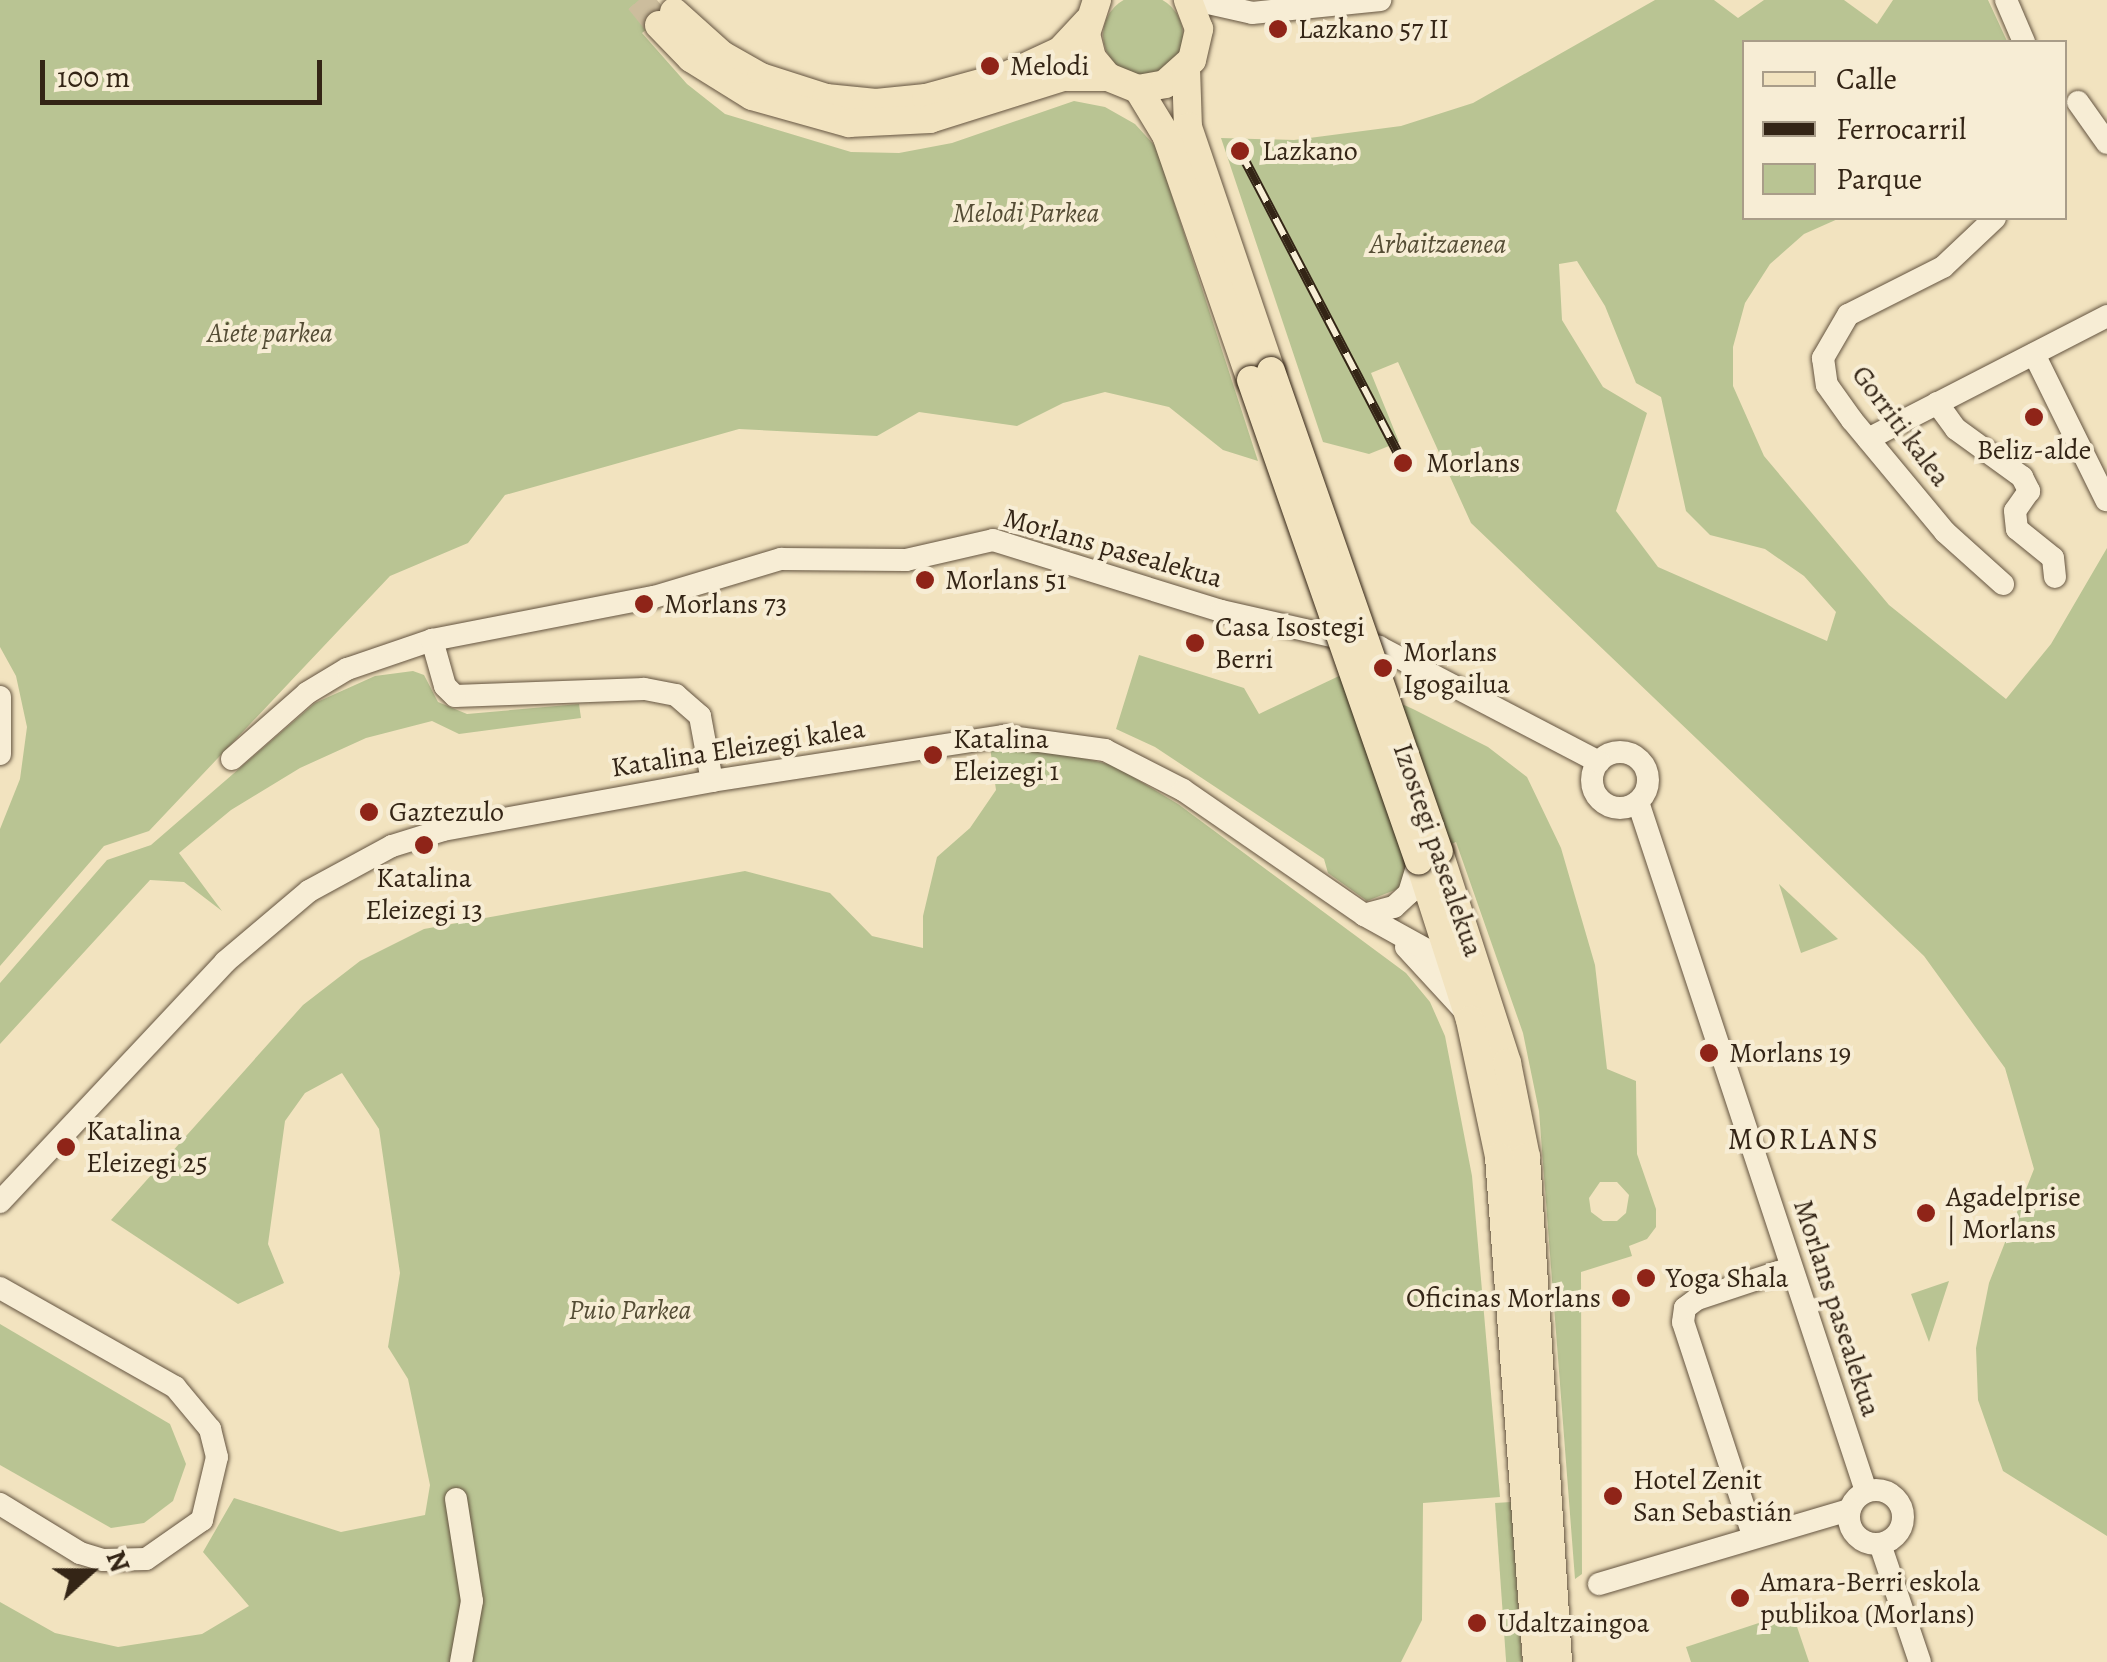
<!DOCTYPE html>
<meta charset="utf-8">
<style>
body{margin:0}
#map{position:relative;width:2107px;height:1662px;overflow:hidden;background:#f2e3bf;font-family:Alegreya,serif}
div>[style]{position:absolute}
[style*='--x']{left:calc(var(--x)*1px);top:calc(var(--y)*1px);width:calc(var(--w)*1px);rotate:calc(var(--a)*1deg)}
.green>*{inset:0;background:#b9c493;transform-origin:0 0}
.round{border-radius:50%}
.major-tunnel>*{height:28px;margin-top:-14px;transform-origin:0;background:repeating-linear-gradient(90deg,#ccbd9d 0 28px,transparent 0 42px)}
.roads{filter:drop-shadow(0 0 2px #645440) drop-shadow(0 0 2px #645440)}
.minor>*{height:22px;margin:-11px;padding:0 11px;transform-origin:11px;border-radius:11px;background:#f7edd5}
.minor>.ring{margin:-11px;padding:0;box-sizing:content-box;background:none;border:22px solid #f7edd5;border-radius:50%}
.major>*{height:28px;margin:-14px;padding:0 14px;transform-origin:14px;border-radius:14px;background:#f2e3bf}
.rail>*{height:10px;margin-top:-5px;transform-origin:0;background:repeating-linear-gradient(90deg,#f7edd5 0 19px,#342516 0 38px);box-sizing:border-box;border-block:2px solid #342516}
.bridges{filter:drop-shadow(0 0 2px #342516) drop-shadow(0 0 2px #342516)}
.major-bridge>*{height:28px;margin:-14px;padding:0 14px;transform-origin:14px;border-radius:14px;background:#f2e3bf}
.dots>*{width:28px;height:28px;translate:-50% -50%;box-sizing:border-box;border:5px solid #f7edd5;border-radius:50%}
span{translate:-50% -50%;white-space:nowrap;text-align:center;line-height:1.15;-webkit-text-stroke:8px #f7edd5;paint-order:stroke}
.poi-label{font-size:28px;color:#342516}
.left{translate:0 -50%;text-align:left}
.right{translate:-100% -50%;text-align:right}
.park-label{font-size:28px;color:#554d35;font-style:italic}
.street-label{font-size:28px;color:#342516}
.neighbourhood-label{font-size:30px;color:#342516;letter-spacing:2.5px}
.legend{position:absolute;left:1742px;top:40px;width:325px;height:180px;box-sizing:border-box;background:#f7edd5;border:2px solid #a99d89;margin:0;padding:12px 18px;list-style:none;font-size:30px;color:#342516}
.legend li{display:flex;align-items:center;gap:20px;height:50px}
.legend b{width:50px;border:2px solid #a99d89}
.north{position:absolute;left:40px;top:1522px;width:100px;height:100px;-webkit-text-stroke:8px #f7edd5;paint-order:stroke;rotate:69deg;font-size:28px;font-weight:700;line-height:40px;text-align:center;color:#342516}
.north::after{content:'';display:block;margin:auto;width:35px;height:45px;background:#342516;clip-path:polygon(50% 0,100% 100%,50% 72%,0 100%)}
.scale{position:absolute;left:40px;top:60px;width:282px;height:45px;box-sizing:border-box;border:5px solid #342516;border-top:0;padding-left:12px;font-size:30px;line-height:35px;white-space:nowrap;color:#342516;-webkit-text-stroke:8px #f7edd5;paint-order:stroke}
</style>
<div id="map">
<div class="green">
<div class="round" style="left:1103px;top:-5px;width:80px;height:80px"></div>
<div style="clip-path:polygon(0 0,652px 0,662px 17px,642px 33px,687px 84px,725px 114px,851px 152px,899px 153px,952px 143px,1074px 101px,1105px 107px,1135px 124px,1156px 147px,1258px 461px,1223px 450px,1169px 407px,1105px 392px,1063px 403px,1017px 426px,919px 412px,877px 436px,739px 429px,505px 495px,468px 543px,390px 576px,149px 831px,104px 846px,0 966px,0 829px,20px 779px,27px 727px,16px 676px,0 647px)"></div>
<div style="clip-path:polygon(evenodd,1655px 0,1714px 0,1738px 18px,1764px 0,1844px 0,1877px 24px,1893px 0,1988px 0,2007px 41px,1744px 42px,1744px 218px,1840px 218px,1804px 234px,1770px 264px,1745px 303px,1733px 347px,1733px 386px,1764px 456px,1889px 605px,2006px 699px,2051px 644px,2107px 548px,2107px 1536px,2003px 1471px,1978px 1400px,1976px 1348px,1989px 1283px,2034px 1169px,2005px 1068px,1924px 956px,1471px 523px,1398px 362px,1371px 373px,1399px 442px,1369px 454px,1323px 442px,1221px 138px,1294px 140px,1401px 126px,1473px 103px,1655px 0,1577px 261px,1605px 306px,1636px 383px,1661px 397px,1686px 511px,1710px 535px,1765px 549px,1804px 576px,1836px 612px,1827px 641px,1658px 567px,1616px 511px,1647px 413px,1603px 387px,1562px 320px,1559px 264px,1577px 261px)"></div>
<div style="clip-path:polygon(evenodd,1139px 655px,1244px 688px,1259px 714px,1339px 676px,1413px 709px,1488px 747px,1527px 777px,1561px 848px,1595px 965px,1607px 1069px,1636px 1081px,1637px 1154px,1656px 1209px,1656px 1227px,1647px 1239px,1629px 1246px,1632px 1256px,1581px 1272px,1582px 1574px,1575px 1579px,1539px 1111px,1523px 1033px,1456px 842px,1407px 863px,1400px 888px,1367px 901px,1328px 873px,1324px 859px,1155px 747px,1116px 729px,1139px 655px,1600px 1182px,1617px 1182px,1629px 1195px,1626px 1213px,1617px 1221px,1603px 1221px,1591px 1212px,1589px 1198px,1600px 1182px)"></div>
<div style="clip-path:polygon(413px 671px,424px 675px,438px 702px,467px 714px,579px 704px,581px 718px,459px 734px,432px 721px,366px 738px,300px 768px,231px 810px,179px 853px,222px 911px,184px 882px,150px 880px,0 1044px,0 983px,107px 860px,151px 845px,315px 703px,375px 676px)"></div>
<div style="clip-path:polygon(1022px 745px,1113px 765px,1178px 804px,1406px 973px,1430px 1002px,1445px 1036px,1472px 1176px,1500px 1497px,1423px 1503px,1422px 1620px,1401px 1662px,0 1662px,0 1602px,55px 1633px,118px 1647px,202px 1634px,249px 1606px,203px 1552px,234px 1498px,341px 1532px,425px 1515px,430px 1485px,408px 1379px,388px 1347px,400px 1273px,379px 1129px,342px 1073px,305px 1093px,285px 1121px,268px 1244px,284px 1283px,238px 1304px,111px 1220px,303px 1005px,360px 961px,424px 929px,745px 871px,830px 893px,872px 936px,923px 948px,923px 916px,937px 857px,970px 828px,996px 790px,990px 747px)"></div>
<div style="clip-path:polygon(1779px 884px,1838px 939px,1801px 953px)"></div>
<div style="clip-path:polygon(1949px 1281px,1929px 1342px,1911px 1294px)"></div>
<div style="clip-path:polygon(0 1324px,170px 1424px,186px 1464px,173px 1501px,144px 1523px,111px 1528px,0 1465px)"></div>
<div style="left:1511px;top:1502px;width:160px;height:16px;rotate:86deg"></div>
<div style="clip-path:polygon(1792px 1612px,1809px 1662px,1691px 1662px,1686px 1647px)"></div>
</div>
<div class="major-tunnel">
<div style="--x:639;--y:0;--w:32;--a:51"></div>
</div>
<div class="roads">
<div class="minor">
<div style="--x:1195;--y:0;--w:58;--a:12.8"></div>
<div style="--x:1252;--y:13;--w:129;--a:-5.8"></div>
<div style="--x:2006;--y:0;--w:46;--a:66.8"></div>
<div style="--x:2078;--y:102;--w:50;--a:54.7"></div>
<div style="--x:1995;--y:218;--w:71;--a:136.7"></div>
<div style="--x:1943;--y:267;--w:106;--a:153.2"></div>
<div style="--x:1848;--y:315;--w:50;--a:120.2"></div>
<div style="--x:1823;--y:358;--w:27;--a:82"></div>
<div style="--x:1827;--y:385;--w:43;--a:54.5"></div>
<div style="--x:1852;--y:420;--w:146;--a:50.3"></div>
<div style="--x:1945;--y:532;--w:78;--a:41.9"></div>
<div style="--x:2034;--y:354;--w:163;--a:63.7"></div>
<div style="--x:1937;--y:403;--w:32;--a:54"></div>
<div style="--x:1956;--y:429;--w:82;--a:36"></div>
<div style="--x:2022;--y:477;--w:16;--a:63"></div>
<div style="--x:2029;--y:491;--w:24;--a:125"></div>
<div style="--x:2015;--y:511;--w:18;--a:84"></div>
<div style="--x:2017;--y:529;--w:46;--a:38.9"></div>
<div style="--x:2053;--y:558;--w:19;--a:84"></div>
<div style="--x:1868;--y:439;--w:269;--a:-27.2"></div>
<div style="--x:0;--y:697;--w:57;--a:90"></div>
<div class="ring" style="left:1592px;top:752px;width:34px;height:34px"></div>
<div style="--x:232;--y:759;--w:100;--a:-41.3"></div>
<div style="--x:307;--y:693;--w:47;--a:-31"></div>
<div style="--x:347;--y:669;--w:90;--a:-18.8"></div>
<div style="--x:712;--y:781;--w:66;--a:-100.5"></div>
<div style="--x:700;--y:716;--w:32;--a:-139"></div>
<div style="--x:676;--y:695;--w:33;--a:-169"></div>
<div style="--x:644;--y:689;--w:189;--a:177.9"></div>
<div style="--x:455;--y:696;--w:14;--a:-135"></div>
<div style="--x:445;--y:686;--w:48;--a:-105.8"></div>
<div style="--x:432;--y:640;--w:226;--a:-11"></div>
<div style="--x:654;--y:597;--w:133;--a:-16.7"></div>
<div style="--x:781;--y:559;--w:125;--a:0.5"></div>
<div style="--x:906;--y:560;--w:89;--a:-12.9"></div>
<div style="--x:993;--y:540;--w:239;--a:17.3"></div>
<div style="--x:1221;--y:611;--w:162;--a:12.8"></div>
<div style="--x:1379;--y:647;--w:248;--a:27.6"></div>
<div style="--x:1638;--y:802;--w:726;--a:71.69"></div>
<div style="--x:1364;--y:915;--w:31;--a:-15"></div>
<div style="--x:1394;--y:907;--w:21;--a:-43"></div>
<div style="--x:1409;--y:893;--w:34;--a:-73"></div>
<div style="--x:1406;--y:947;--w:83;--a:47.4"></div>
<div style="--x:0;--y:1202;--w:329;--a:-46.8"></div>
<div style="--x:225;--y:962;--w:110;--a:-40.2"></div>
<div style="--x:309;--y:891;--w:94;--a:-28.5"></div>
<div style="--x:392;--y:846;--w:53;--a:-17.4"></div>
<div style="--x:443;--y:830;--w:273;--a:-10.3"></div>
<div style="--x:712;--y:781;--w:294;--a:-8.8"></div>
<div style="--x:1003;--y:736;--w:103;--a:7.8"></div>
<div style="--x:1105;--y:750;--w:88;--a:27.1"></div>
<div style="--x:1183;--y:790;--w:220;--a:34.6"></div>
<div style="--x:1364;--y:915;--w:107;--a:29"></div>
<div style="--x:0;--y:1288;--w:201;--a:29.5"></div>
<div style="--x:175;--y:1387;--w:55;--a:50.2"></div>
<div style="--x:210;--y:1429;--w:29;--a:76"></div>
<div style="--x:217;--y:1457;--w:65;--a:103.4"></div>
<div style="--x:202;--y:1520;--w:68;--a:145.1"></div>
<div style="--x:146;--y:1559;--w:43;--a:178.7"></div>
<div style="--x:103;--y:1560;--w:24;--a:-163"></div>
<div style="--x:80;--y:1553;--w:94;--a:-148.5"></div>
<div class="ring" style="left:1849px;top:1490px;width:32px;height:32px"></div>
<div style="--x:456;--y:1499;--w:103;--a:81.1"></div>
<div style="--x:472;--y:1601;--w:62;--a:100.2"></div>
<div style="--x:1753;--y:1535;--w:224;--a:-108.2"></div>
<div style="--x:1683;--y:1322;--w:14;--a:-82"></div>
<div style="--x:1685;--y:1308;--w:15;--a:-37"></div>
<div style="--x:1697;--y:1299;--w:99;--a:-18.3"></div>
<div style="--x:1880;--y:1544;--w:125;--a:71.3"></div>
<div style="--x:1599;--y:1584;--w:261;--a:-16.5"></div>
</div>
<div class="major">
<div style="--x:1097;--y:0;--w:36;--a:108"></div>
<div style="--x:1086;--y:34;--w:25;--a:76"></div>
<div style="--x:1092;--y:58;--w:25;--a:50"></div>
<div style="--x:1108;--y:77;--w:32;--a:22"></div>
<div style="--x:1138;--y:89;--w:27;--a:-10"></div>
<div style="--x:1165;--y:84;--w:36;--a:-42"></div>
<div style="--x:1192;--y:60;--w:32;--a:-77"></div>
<div style="--x:1199;--y:29;--w:31;--a:-111"></div>
<div style="--x:674;--y:12;--w:64;--a:41.9"></div>
<div style="--x:722;--y:55;--w:45;--a:29.4"></div>
<div style="--x:761;--y:77;--w:68;--a:17.9"></div>
<div style="--x:826;--y:98;--w:50;--a:5.7"></div>
<div style="--x:876;--y:103;--w:50;--a:-5.7"></div>
<div style="--x:926;--y:98;--w:83;--a:-15.4"></div>
<div style="--x:1006;--y:76;--w:60;--a:-24.8"></div>
<div style="--x:1060;--y:51;--w:40;--a:-47"></div>
<div style="--x:659;--y:25;--w:46;--a:45.9"></div>
<div style="--x:691;--y:58;--w:72;--a:31.9"></div>
<div style="--x:752;--y:96;--w:101;--a:15.6"></div>
<div style="--x:849;--y:123;--w:81;--a:-2.8"></div>
<div style="--x:930;--y:119;--w:139;--a:-17.5"></div>
<div style="--x:1063;--y:77;--w:45;--a:0"></div>
<div style="--x:1186;--y:68;--w:59;--a:88.1"></div>
<div style="--x:1188;--y:127;--w:258;--a:71.2"></div>
<div style="--x:1138;--y:89;--w:54;--a:58.7"></div>
<div style="--x:1166;--y:135;--w:259;--a:70.9"></div>
<div style="--x:1439;--y:852;--w:222;--a:72.1"></div>
<div style="--x:1507;--y:1063;--w:96;--a:78.6"></div>
<div style="--x:1526;--y:1157;--w:506;--a:86.37"></div>
<div style="--x:1419;--y:861;--w:167;--a:72.2"></div>
<div style="--x:1470;--y:1020;--w:140;--a:78"></div>
<div style="--x:1499;--y:1157;--w:506;--a:85.7"></div>
</div>
</div>
<div class="rail">
<div style="--x:1240;--y:151;--w:352;--a:62.4"></div>
</div>
<div class="bridges">
<div class="major-bridge">
<div style="--x:1271;--y:371;--w:509;--a:70.75"></div>
<div style="--x:1251;--y:380;--w:509;--a:70.75"></div>
</div>
</div>
<div class="dots">
<div style="left:1278px;top:29px;background:#8f2418"></div>
<div style="left:990px;top:66px;background:#8f2418"></div>
<div style="left:1240px;top:151px;background:#8f2418"></div>
<div style="left:2034px;top:417px;background:#8f2418"></div>
<div style="left:1403px;top:463px;background:#8f2418"></div>
<div style="left:925px;top:580px;background:#8f2418"></div>
<div style="left:644px;top:604px;background:#8f2418"></div>
<div style="left:1195px;top:643px;background:#8f2418"></div>
<div style="left:1383px;top:668px;background:#8f2418"></div>
<div style="left:933px;top:755px;background:#8f2418"></div>
<div style="left:369px;top:812px;background:#8f2418"></div>
<div style="left:424px;top:845px;background:#8f2418"></div>
<div style="left:1709px;top:1053px;background:#8f2418"></div>
<div style="left:66px;top:1147px;background:#8f2418"></div>
<div style="left:1926px;top:1213px;background:#8f2418"></div>
<div style="left:1646px;top:1278px;background:#8f2418"></div>
<div style="left:1621px;top:1298px;background:#8f2418"></div>
<div style="left:1613px;top:1496px;background:#8f2418"></div>
<div style="left:1740px;top:1598px;background:#8f2418"></div>
<div style="left:1477px;top:1623px;background:#8f2418"></div>
</div>
<div class="poi-label">
<span class="left" style="left:1298px;top:29px">Lazkano 57 II</span>
<span class="left" style="left:1010px;top:66px">Melodi</span>
<span class="left" style="left:1262px;top:151px">Lazkano</span>
<span style="left:2034px;top:450px">Beliz-alde</span>
<span class="left" style="left:1426px;top:463px">Morlans</span>
<span class="left" style="left:945px;top:580px">Morlans 51</span>
<span class="left" style="left:664px;top:604px">Morlans 73</span>
<span class="left" style="left:1215px;top:643px">Casa Isostegi<br>Berri</span>
<span class="left" style="left:1403px;top:668px">Morlans<br>Igogailua</span>
<span class="left" style="left:953px;top:755px">Katalina<br>Eleizegi 1</span>
<span class="left" style="left:389px;top:812px">Gaztezulo</span>
<span style="left:424px;top:894px">Katalina<br>Eleizegi 13</span>
<span class="left" style="left:1729px;top:1053px">Morlans 19</span>
<span class="left" style="left:86px;top:1147px">Katalina<br>Eleizegi 25</span>
<span class="left" style="left:1946px;top:1213px">Agadelprise<br>| Morlans</span>
<span class="left" style="left:1666px;top:1278px">Yoga Shala</span>
<span class="right" style="left:1601px;top:1298px">Oficinas Morlans</span>
<span class="left" style="left:1633px;top:1496px">Hotel Zenit<br>San Sebastián</span>
<span class="left" style="left:1760px;top:1598px">Amara-Berri eskola<br>publikoa (Morlans)</span>
<span class="left" style="left:1497px;top:1623px">Udaltzaingoa</span>
</div>
<div class="park-label">
<span style="left:1026px;top:213px">Melodi Parkea</span>
<span style="left:1438px;top:244px">Arbaitzaenea</span>
<span style="left:270px;top:333px">Aiete parkea</span>
<span style="left:630px;top:1310px">Puio Parkea</span>
</div>
<div class="street-label">
<span style="left:1901px;top:426px;rotate:53deg">Gorriti kalea</span>
<span style="left:1113px;top:548px;rotate:16deg">Morlans pasealekua</span>
<span style="left:738px;top:748px;rotate:-9deg">Katalina Eleizegi kalea</span>
<span style="left:1438px;top:850px;rotate:71deg">Izostegi pasealekua</span>
<span style="left:1837px;top:1308px;rotate:72deg">Morlans pasealekua</span>
</div>
<div class="neighbourhood-label">
<span style="left:1804px;top:1139px">MORLANS</span>
</div>
<ul class="legend">
<li><b style="height:12px;background:#f2e3bf"></b>Calle</li>
<li><b style="height:12px;background:#342516"></b>Ferrocarril</li>
<li><b style="height:28px;background:#b9c493"></b>Parque</li>
</ul>
<div class="north">N</div>
<div class="scale">100 m</div>
</div>
